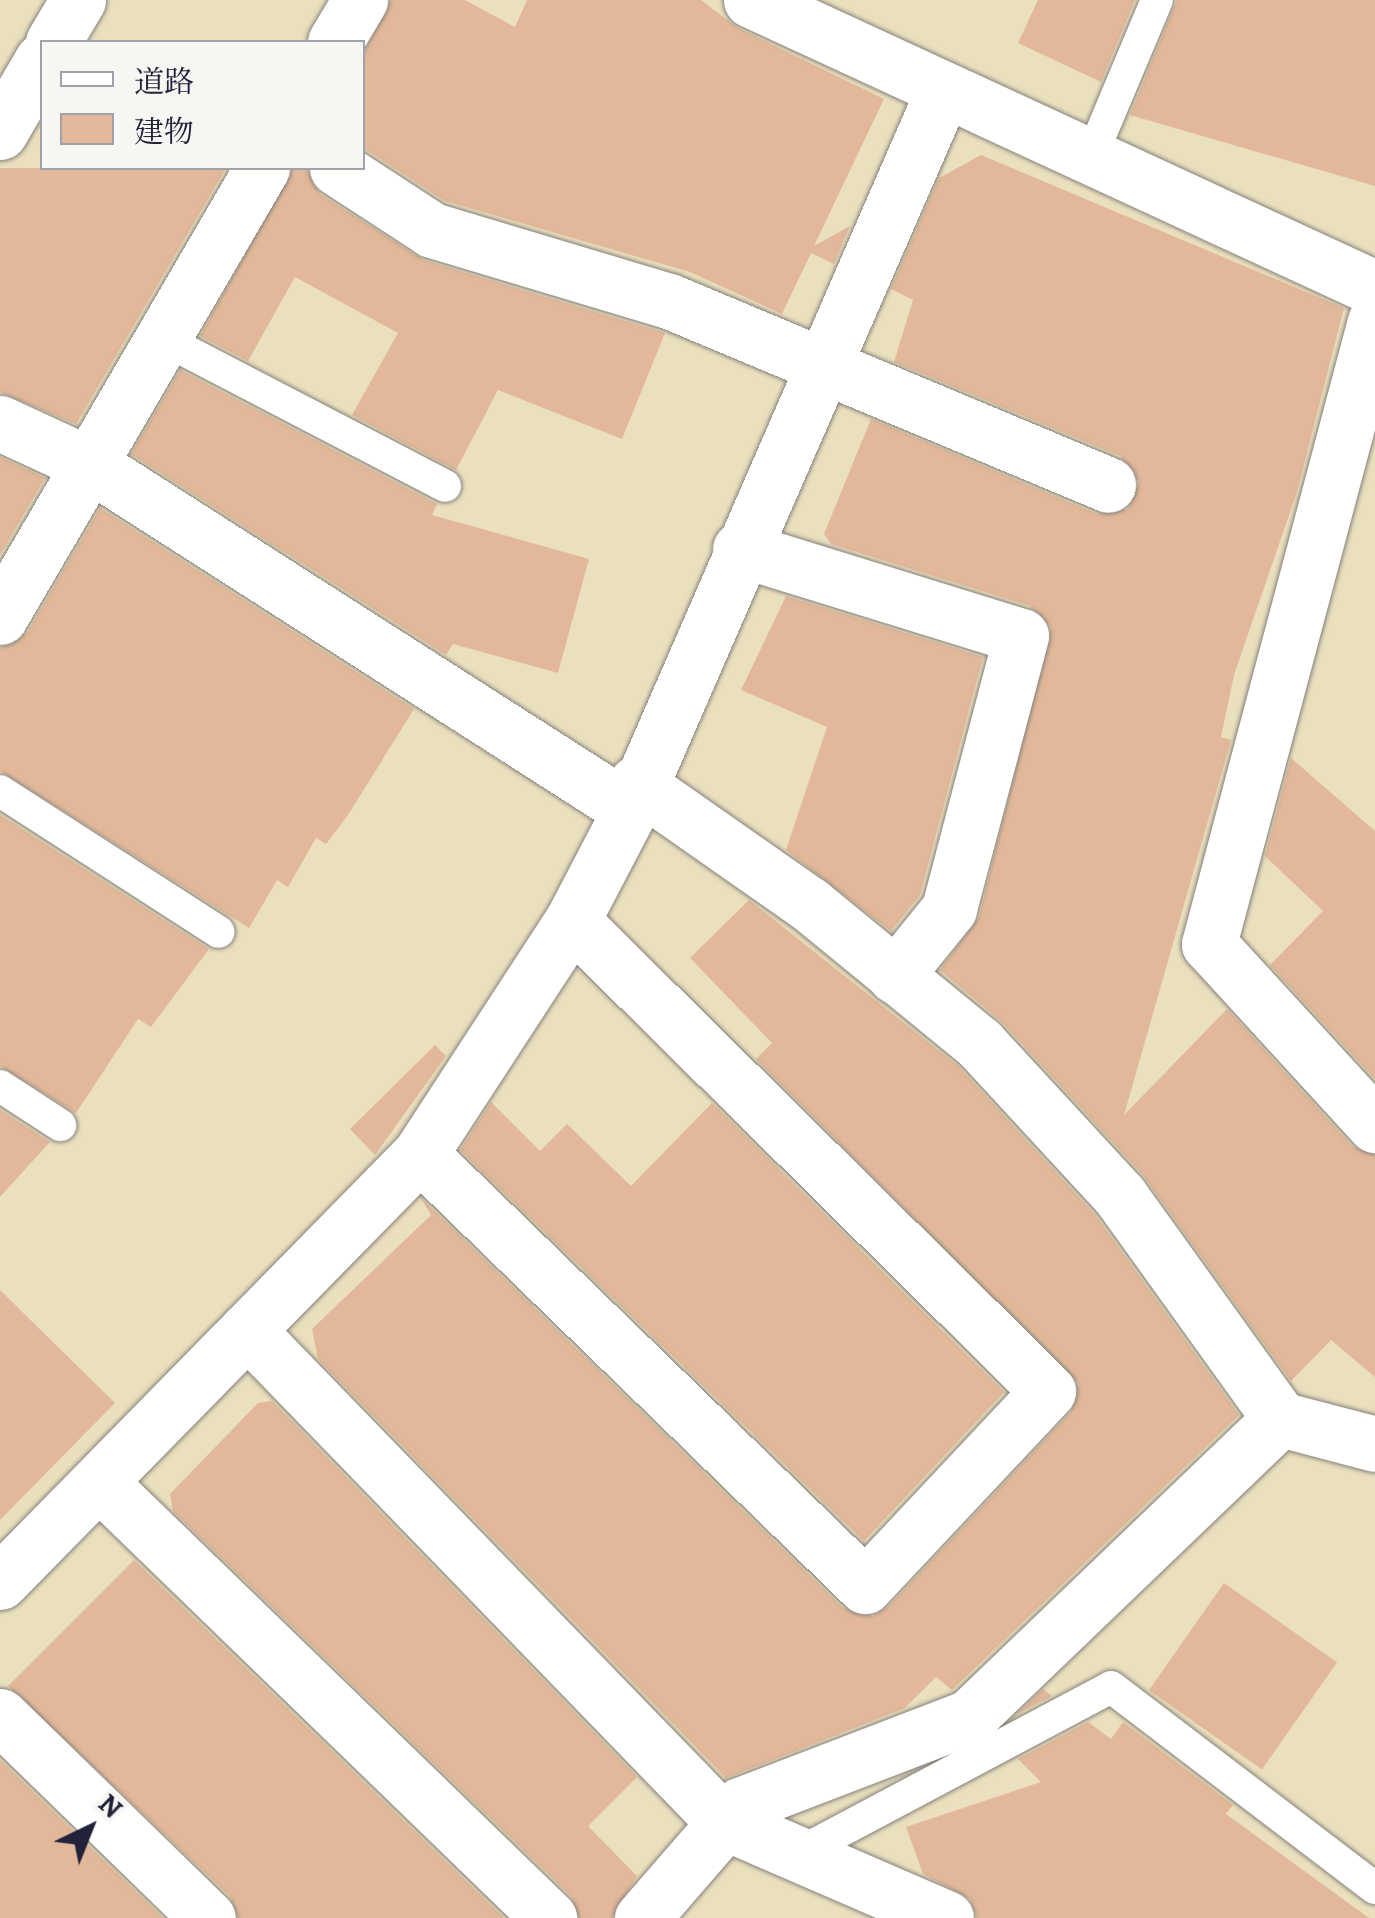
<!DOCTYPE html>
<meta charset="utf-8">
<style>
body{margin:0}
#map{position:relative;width:1375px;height:1918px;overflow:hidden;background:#eae0be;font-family:Alegreya,"Noto Serif JP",serif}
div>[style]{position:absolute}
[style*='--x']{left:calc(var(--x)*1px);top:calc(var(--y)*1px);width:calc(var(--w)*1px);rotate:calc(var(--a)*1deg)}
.building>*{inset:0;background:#e3b89a;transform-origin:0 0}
.roads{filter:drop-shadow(0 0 2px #86817c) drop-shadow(0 0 2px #86817c)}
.lane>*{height:32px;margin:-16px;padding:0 16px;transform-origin:16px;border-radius:16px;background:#fff}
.street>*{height:55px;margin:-27.5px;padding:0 27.5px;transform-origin:27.5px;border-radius:27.5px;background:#fff}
span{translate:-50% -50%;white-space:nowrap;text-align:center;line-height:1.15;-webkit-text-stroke:8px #f6f6f2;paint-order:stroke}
.legend{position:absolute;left:40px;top:40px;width:325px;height:130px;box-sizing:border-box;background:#f6f6f2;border:2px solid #a1a1a9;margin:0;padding:12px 18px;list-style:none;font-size:30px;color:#22223b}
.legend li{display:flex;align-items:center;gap:20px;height:50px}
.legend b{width:50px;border:2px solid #a1a1a9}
.north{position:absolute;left:40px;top:1778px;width:100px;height:100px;-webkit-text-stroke:8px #f6f6f2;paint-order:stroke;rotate:43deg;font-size:28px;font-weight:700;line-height:40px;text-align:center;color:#22223b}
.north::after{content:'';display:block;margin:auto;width:35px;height:45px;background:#22223b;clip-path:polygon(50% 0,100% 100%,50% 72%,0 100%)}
</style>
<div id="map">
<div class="building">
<div style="clip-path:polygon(391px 0,465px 0,515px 27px,527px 0,701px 0,738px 28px,884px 99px,814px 246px,850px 226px,834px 264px,811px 253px,782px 314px,690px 272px,445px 201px,362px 147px,362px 57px)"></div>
<div style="clip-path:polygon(1038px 0,1135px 0,1101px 82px,1018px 43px)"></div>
<div style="clip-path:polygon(1177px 0,1375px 0,1375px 186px,1130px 115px)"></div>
<div style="clip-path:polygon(981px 155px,1344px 308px,1297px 492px,1234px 675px,1221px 737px,1231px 740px,1124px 1115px,1227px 1009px,1352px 1146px,1375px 1155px,1375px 1377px,1331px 1340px,1291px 1381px,1143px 1175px,1002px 1022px,940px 970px,979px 917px,1051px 627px,1030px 606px,831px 544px,824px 534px,871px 419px,1097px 514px,1128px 509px,1139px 482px,1120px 456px,894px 362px,913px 300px,891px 289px,939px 178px)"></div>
<div style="clip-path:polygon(0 168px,226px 168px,76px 424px,0 392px)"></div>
<div style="clip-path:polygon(293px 168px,306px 168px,320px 194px,423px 260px,665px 333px,622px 439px,498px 390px,456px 470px,352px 415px,398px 333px,295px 277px,248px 361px,200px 336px)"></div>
<div style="clip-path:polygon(180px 370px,437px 504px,432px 515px,589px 559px,558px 673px,453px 644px,446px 655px,131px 454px)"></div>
<div style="clip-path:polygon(0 457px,45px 478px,0 555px)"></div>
<div style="clip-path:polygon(100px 508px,414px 709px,348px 815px,326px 844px,316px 838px,288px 887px,277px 880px,249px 928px,0 771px,0 648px,27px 633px)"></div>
<div style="clip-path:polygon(786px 596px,983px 657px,920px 895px,891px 931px,786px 850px,827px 727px,741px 690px)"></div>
<div style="clip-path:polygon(1291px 758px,1375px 831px,1375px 1079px,1270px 965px,1323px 911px,1265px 856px)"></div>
<div style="clip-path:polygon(0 815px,209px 949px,151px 1027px,138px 1019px,76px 1113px,0 1066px)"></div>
<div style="clip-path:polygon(749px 900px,958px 1066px,1096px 1216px,1239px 1415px,952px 1690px,936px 1677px,905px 1708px,726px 1778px,318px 1359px,312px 1329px,431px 1215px,421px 1198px,843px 1608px,873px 1616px,888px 1607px,1071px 1412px,1078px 1383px,756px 1059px,772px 1043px,690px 958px)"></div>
<div style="clip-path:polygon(435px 1045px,446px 1056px,375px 1155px,350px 1129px)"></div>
<div style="clip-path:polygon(491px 1102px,540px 1151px,567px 1124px,631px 1186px,712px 1103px,1004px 1392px,864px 1541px,460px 1150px)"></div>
<div style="clip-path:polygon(0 1110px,50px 1142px,0 1197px)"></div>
<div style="clip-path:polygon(0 1290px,115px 1403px,0 1520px)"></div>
<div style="clip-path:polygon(272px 1401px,637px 1777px,588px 1826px,637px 1876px,612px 1918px,579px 1918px,571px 1896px,173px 1511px,170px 1494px,258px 1403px)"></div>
<div style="clip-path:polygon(134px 1560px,504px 1918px,238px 1918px,230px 1896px,8px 1686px)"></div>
<div style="left:1224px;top:1583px;width:138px;height:131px;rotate:35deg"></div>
<div style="clip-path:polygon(1043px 1689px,1052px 1696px,1017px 1714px)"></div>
<div style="clip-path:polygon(1088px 1722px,1111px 1739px,1123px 1722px,1233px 1805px,1226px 1814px,1369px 1918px,977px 1918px,970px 1899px,923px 1874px,906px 1827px,1041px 1782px,1018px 1759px)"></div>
<div style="clip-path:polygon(0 1760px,163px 1918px,0 1918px)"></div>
</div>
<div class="roads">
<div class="lane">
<div style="--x:1091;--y:157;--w:170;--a:-67.2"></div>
<div style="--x:163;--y:339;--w:318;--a:27.5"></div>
<div style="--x:0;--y:791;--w:260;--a:32.8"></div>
<div style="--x:0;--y:1086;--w:72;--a:33"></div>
<div style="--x:799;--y:1853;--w:353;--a:-28"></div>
<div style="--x:1111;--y:1687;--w:332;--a:37.3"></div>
</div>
<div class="street">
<div style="--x:751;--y:0;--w:687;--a:24.78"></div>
<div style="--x:53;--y:42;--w:49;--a:-59.2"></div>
<div style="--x:335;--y:42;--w:49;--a:-59.2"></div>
<div style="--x:0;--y:132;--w:83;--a:-59.7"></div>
<div style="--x:337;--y:168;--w:113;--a:33.1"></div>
<div style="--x:432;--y:230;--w:247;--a:16.7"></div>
<div style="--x:669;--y:301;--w:476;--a:22.7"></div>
<div style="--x:1375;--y:321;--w:645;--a:104.92"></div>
<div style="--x:1209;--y:944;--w:246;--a:47.5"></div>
<div style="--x:0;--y:423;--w:100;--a:24.8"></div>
<div style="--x:91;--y:465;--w:640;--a:32.62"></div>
<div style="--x:740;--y:549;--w:294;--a:17.2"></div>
<div style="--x:1021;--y:636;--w:282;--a:104.8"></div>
<div style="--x:949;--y:909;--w:86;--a:128.9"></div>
<div style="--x:0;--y:617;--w:520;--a:-59.74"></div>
<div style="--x:636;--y:783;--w:211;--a:35"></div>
<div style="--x:809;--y:904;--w:220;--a:39.3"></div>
<div style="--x:979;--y:1043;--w:208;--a:47.3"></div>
<div style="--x:1120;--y:1196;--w:274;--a:54.3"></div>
<div style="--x:1280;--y:1419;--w:431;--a:136.2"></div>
<div style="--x:969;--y:1717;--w:245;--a:159"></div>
<div style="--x:740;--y:1805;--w:150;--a:130.9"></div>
<div style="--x:420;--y:1154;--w:620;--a:44.15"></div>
<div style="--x:865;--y:1586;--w:267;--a:-46.8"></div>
<div style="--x:1048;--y:1391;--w:669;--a:-135.36"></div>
<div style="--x:247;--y:1330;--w:685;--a:45.89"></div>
<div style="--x:724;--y:1822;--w:242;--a:23.4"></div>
<div style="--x:1280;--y:1419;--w:98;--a:14.7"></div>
<div style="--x:99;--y:1482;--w:627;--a:44.09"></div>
<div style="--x:0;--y:1582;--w:600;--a:-45.54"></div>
<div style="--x:420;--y:1154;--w:278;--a:-56.9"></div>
<div style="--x:572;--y:921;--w:125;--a:-62.4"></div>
<div style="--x:630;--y:810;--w:786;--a:-66.47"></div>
<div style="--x:0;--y:1716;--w:290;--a:44.2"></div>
</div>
</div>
<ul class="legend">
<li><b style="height:12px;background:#fff"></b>道路</li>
<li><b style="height:28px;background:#e3b89a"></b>建物</li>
</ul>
<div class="north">N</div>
</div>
